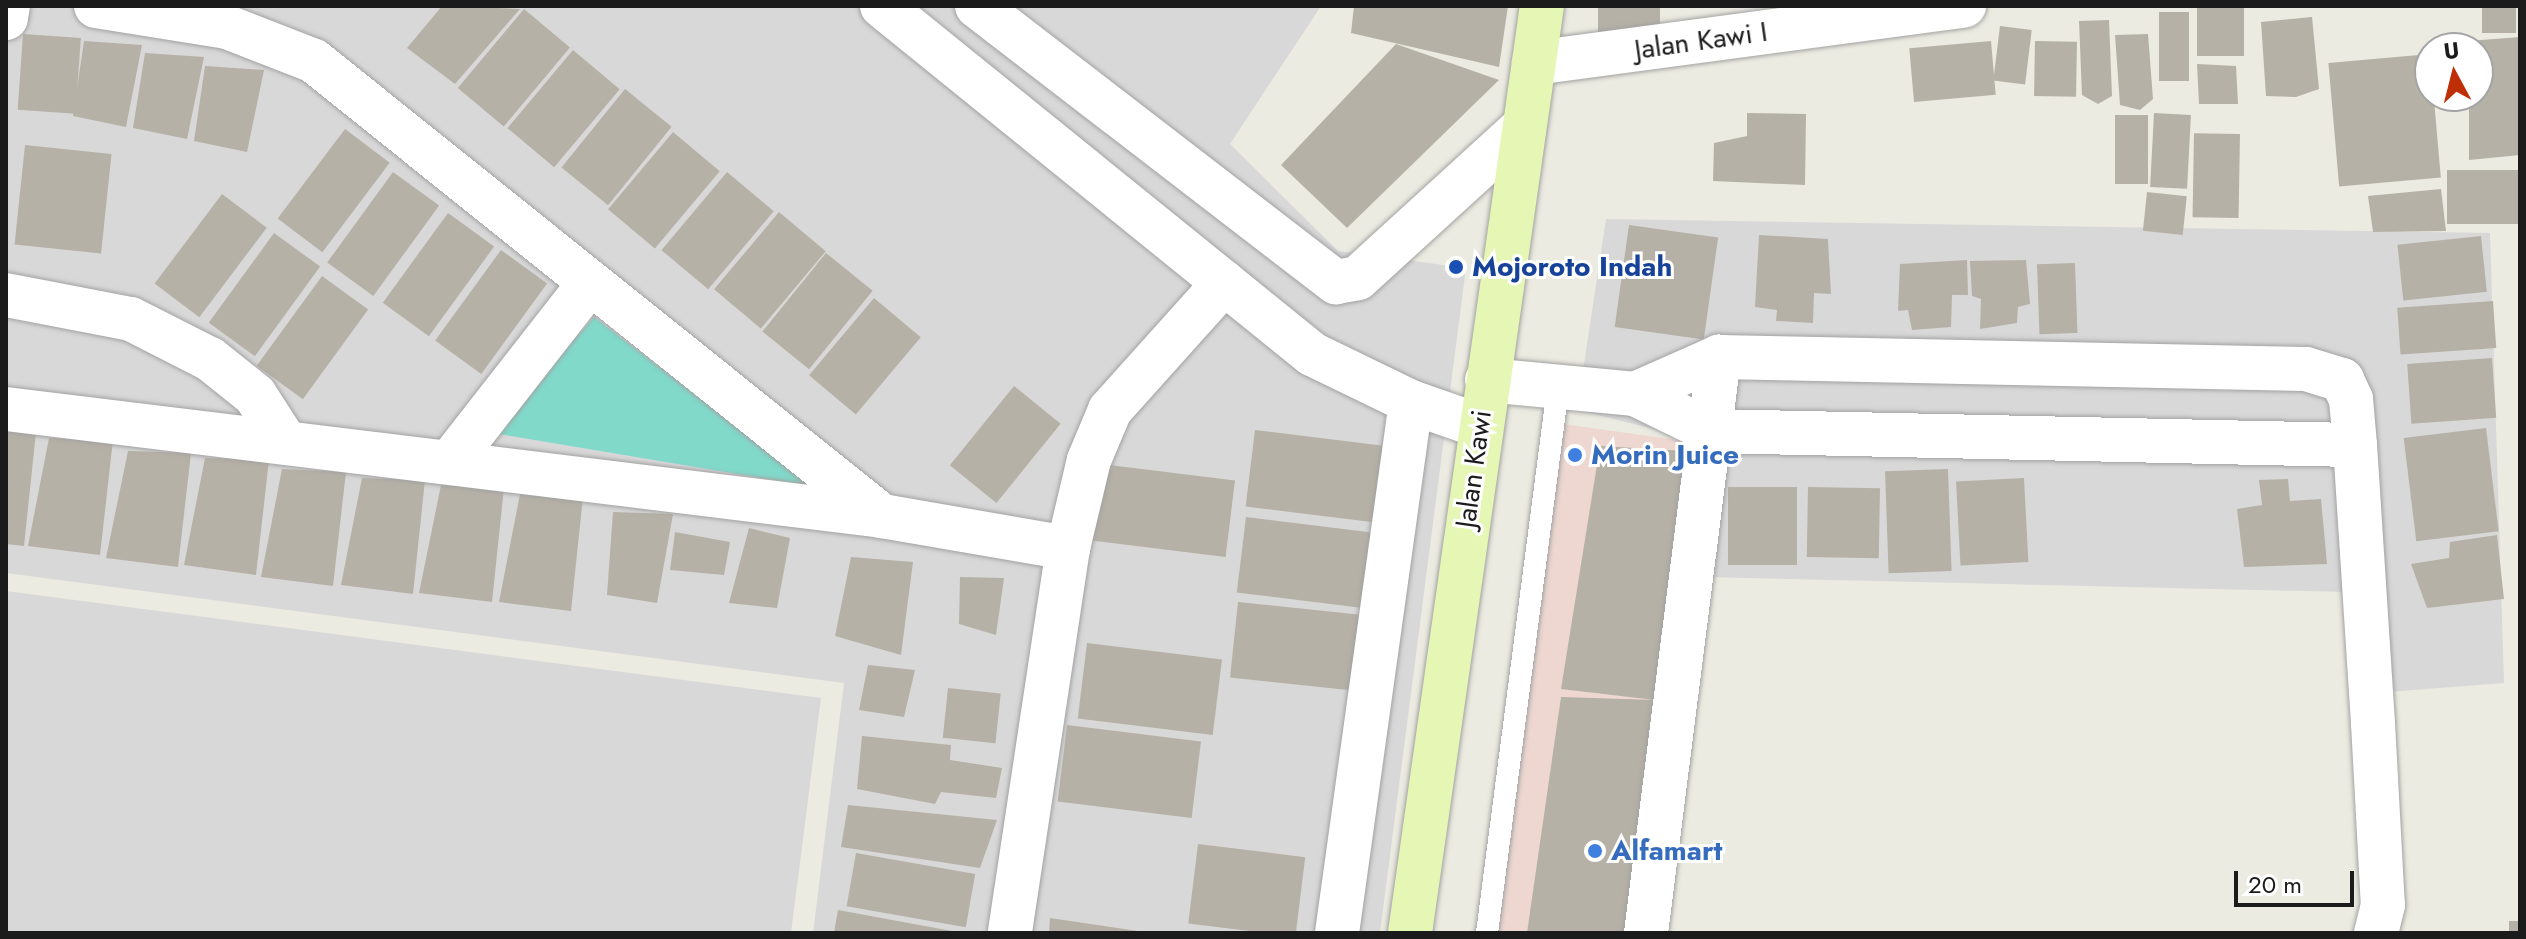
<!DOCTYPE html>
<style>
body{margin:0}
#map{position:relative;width:2526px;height:939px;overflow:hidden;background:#ecebe1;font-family:Jost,sans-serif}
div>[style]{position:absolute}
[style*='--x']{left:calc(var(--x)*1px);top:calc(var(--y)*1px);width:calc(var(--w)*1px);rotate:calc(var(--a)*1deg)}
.residential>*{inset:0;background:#d9d8d8}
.commercial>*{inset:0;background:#edd7d0;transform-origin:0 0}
.pitch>*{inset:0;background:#81d9ca}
.building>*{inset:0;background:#b6b1a6;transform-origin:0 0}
.roads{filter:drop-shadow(0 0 2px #a2a2a2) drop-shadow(0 0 2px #a2a2a2)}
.lane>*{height:22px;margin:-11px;padding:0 11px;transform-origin:11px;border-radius:11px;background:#fff}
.street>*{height:44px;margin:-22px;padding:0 22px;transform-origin:22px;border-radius:22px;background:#fff}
.secondary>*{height:44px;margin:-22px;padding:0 22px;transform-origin:22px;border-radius:22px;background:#e5f6b5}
.dots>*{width:22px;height:22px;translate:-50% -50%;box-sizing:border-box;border:4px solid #fff;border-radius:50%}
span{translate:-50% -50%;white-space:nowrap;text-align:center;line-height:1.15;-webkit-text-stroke:6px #fff;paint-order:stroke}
.street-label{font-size:28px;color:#1b1b1b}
.transit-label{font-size:28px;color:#164399;font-weight:700}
.left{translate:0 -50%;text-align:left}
.shop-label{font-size:28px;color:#366cbe;font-weight:700}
.frame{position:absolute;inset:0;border:8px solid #1b1b1b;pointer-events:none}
.north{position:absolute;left:2414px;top:32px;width:80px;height:80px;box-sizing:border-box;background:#fff;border:2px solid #a4a4a4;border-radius:50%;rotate:353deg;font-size:22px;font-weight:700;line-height:32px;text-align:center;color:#1b1b1b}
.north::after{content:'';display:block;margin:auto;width:28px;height:36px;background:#bf2f07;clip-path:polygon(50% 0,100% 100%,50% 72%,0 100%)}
.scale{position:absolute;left:2234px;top:871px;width:120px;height:36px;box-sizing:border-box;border:4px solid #1b1b1b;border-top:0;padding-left:10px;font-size:24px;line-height:28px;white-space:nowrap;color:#1b1b1b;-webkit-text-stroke:6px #fff;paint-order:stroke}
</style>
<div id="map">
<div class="residential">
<div style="clip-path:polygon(6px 6px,1321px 6px,1230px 144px,1338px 251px,1466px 268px,1380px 933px,813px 933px,844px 683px,6px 573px)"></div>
<div style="clip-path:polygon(1606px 219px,2490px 233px,2504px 683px,2349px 695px,2346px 592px,1703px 577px,1722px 446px,1577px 410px)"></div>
<div style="clip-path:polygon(6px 591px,821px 698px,791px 933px,6px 933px)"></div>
</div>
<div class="commercial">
<div style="left:1563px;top:424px;width:133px;height:514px;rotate:8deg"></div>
</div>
<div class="pitch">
<div style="clip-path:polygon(594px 317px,815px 487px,493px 433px)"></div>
</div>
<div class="building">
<div style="clip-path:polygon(442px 6px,520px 9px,455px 84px,407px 48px)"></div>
<div style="clip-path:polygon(1354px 6px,1508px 6px,1499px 67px,1351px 33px)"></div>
<div style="left:1598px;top:6px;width:62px;height:28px"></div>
<div style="left:2197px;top:6px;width:47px;height:50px"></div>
<div style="left:2482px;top:6px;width:34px;height:27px"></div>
<div style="left:524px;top:9px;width:60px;height:103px;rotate:40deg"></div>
<div style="left:2189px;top:12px;width:69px;height:30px;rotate:90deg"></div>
<div style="clip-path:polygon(2312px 17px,2319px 89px,2296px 97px,2266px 96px,2261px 22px)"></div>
<div style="clip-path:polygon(2109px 20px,2112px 96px,2098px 104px,2082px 95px,2079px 21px)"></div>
<div style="left:2000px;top:26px;width:32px;height:55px;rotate:7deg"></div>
<div style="left:23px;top:34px;width:58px;height:76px;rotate:4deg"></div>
<div style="clip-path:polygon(2148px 34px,2153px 99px,2140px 110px,2120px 105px,2115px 35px)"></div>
<div style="clip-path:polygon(2520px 37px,2520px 155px,2469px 160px,2469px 96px,2478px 96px,2478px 48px,2468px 48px,2468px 41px)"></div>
<div style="clip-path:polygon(84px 41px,142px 45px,126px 127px,73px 116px)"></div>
<div style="left:1991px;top:41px;width:54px;height:82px;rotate:85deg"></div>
<div style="left:2035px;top:41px;width:42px;height:55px;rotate:1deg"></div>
<div style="clip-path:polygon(1396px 44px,1499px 80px,1347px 228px,1281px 165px)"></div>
<div style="left:573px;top:50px;width:61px;height:102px;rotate:40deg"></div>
<div style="clip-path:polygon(145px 53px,204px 57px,187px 139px,133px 128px)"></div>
<div style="left:2430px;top:54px;width:124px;height:102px;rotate:85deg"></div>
<div style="clip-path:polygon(2197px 64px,2236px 66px,2238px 104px,2199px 104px)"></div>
<div style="clip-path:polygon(205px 66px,264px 70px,247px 152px,194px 141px)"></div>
<div style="left:625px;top:89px;width:60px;height:101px;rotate:39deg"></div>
<div style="clip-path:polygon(1747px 113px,1806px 114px,1805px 185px,1713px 181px,1714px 143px,1747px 136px)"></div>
<div style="left:2154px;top:113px;width:37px;height:74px;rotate:3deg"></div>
<div style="left:2115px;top:115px;width:33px;height:69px"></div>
<div style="left:345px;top:129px;width:56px;height:112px;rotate:37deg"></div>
<div style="left:673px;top:132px;width:61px;height:101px;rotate:40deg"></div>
<div style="left:2240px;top:134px;width:84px;height:46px;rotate:91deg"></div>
<div style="left:25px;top:145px;width:87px;height:100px;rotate:6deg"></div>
<div style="left:2520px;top:170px;width:54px;height:73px;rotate:90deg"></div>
<div style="left:393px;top:172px;width:57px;height:112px;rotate:36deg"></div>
<div style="left:727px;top:172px;width:61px;height:102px;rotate:40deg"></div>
<div style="clip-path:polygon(2441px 189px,2446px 231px,2373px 232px,2368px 196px)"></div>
<div style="left:2147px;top:192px;width:40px;height:39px;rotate:6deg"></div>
<div style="left:222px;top:194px;width:56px;height:112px;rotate:37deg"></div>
<div style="left:779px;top:212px;width:61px;height:101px;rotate:40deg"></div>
<div style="left:448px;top:213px;width:57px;height:111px;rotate:36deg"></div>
<div style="left:1629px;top:225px;width:90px;height:103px;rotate:8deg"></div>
<div style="left:274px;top:233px;width:57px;height:111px;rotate:36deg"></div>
<div style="clip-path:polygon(1759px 235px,1828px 239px,1831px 294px,1814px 293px,1813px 323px,1776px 321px,1777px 310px,1755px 307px)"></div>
<div style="left:2481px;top:236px;width:56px;height:84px;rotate:84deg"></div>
<div style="left:501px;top:250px;width:57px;height:112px;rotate:36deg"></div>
<div style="left:826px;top:253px;width:60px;height:101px;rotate:39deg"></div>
<div style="clip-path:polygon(1967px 260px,1968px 295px,1952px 295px,1951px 327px,1912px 330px,1908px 310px,1898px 311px,1900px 264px)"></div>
<div style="clip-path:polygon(2026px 260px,2030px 304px,2018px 307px,2017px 323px,1980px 329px,1981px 299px,1972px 296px,1970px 261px)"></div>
<div style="left:2075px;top:263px;width:70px;height:38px;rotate:88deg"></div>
<div style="left:322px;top:276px;width:57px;height:111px;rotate:36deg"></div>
<div style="left:874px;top:298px;width:61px;height:101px;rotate:40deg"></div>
<div style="left:2493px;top:301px;width:47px;height:96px;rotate:86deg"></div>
<div style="left:2492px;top:358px;width:60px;height:85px;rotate:86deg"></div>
<div style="left:1014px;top:386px;width:60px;height:102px;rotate:39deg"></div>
<div style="left:2486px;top:428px;width:104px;height:83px;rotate:83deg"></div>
<div style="left:1255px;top:430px;width:135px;height:77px;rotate:7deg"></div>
<div style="clip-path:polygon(6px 431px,36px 432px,24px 546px,6px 544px)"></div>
<div style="clip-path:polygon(49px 438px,113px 440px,100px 555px,28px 546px)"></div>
<div style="clip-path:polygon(1600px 446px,1687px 451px,1661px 700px,1624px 933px,1527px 933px,1561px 697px,1655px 700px,1561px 689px)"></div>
<div style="clip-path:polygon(128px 451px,191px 453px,178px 567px,106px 558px)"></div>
<div style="clip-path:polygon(205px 458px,269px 460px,256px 575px,184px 565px)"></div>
<div style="left:1101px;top:464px;width:135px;height:77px;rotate:7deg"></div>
<div style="clip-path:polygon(282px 469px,346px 472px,333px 586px,261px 577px)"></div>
<div style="left:1948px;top:469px;width:102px;height:63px;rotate:88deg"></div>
<div style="clip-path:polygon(362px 478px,425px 480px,413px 594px,341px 585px)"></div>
<div style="left:2024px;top:478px;width:84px;height:68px;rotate:87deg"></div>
<div style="clip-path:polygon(2288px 479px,2290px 501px,2321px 499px,2327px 564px,2244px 567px,2237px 509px,2262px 505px,2259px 480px)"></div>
<div style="clip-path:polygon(441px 485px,504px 488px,492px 602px,419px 593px)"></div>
<div style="left:1728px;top:487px;width:69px;height:78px"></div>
<div style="left:1808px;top:487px;width:72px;height:70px;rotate:1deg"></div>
<div style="clip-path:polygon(520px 494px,583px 497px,571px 611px,499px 602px)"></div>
<div style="clip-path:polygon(613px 512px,673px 514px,657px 603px,607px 595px)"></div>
<div style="left:1246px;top:517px;width:135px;height:76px;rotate:7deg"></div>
<div style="clip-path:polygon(749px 528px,790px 538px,777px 608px,729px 603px)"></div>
<div style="clip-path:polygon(675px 532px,730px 542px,724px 575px,670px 570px)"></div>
<div style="clip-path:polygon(2497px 535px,2504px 599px,2427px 608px,2411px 564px,2449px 558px,2450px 542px)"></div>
<div style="clip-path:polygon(851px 557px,913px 562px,901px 655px,835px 636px)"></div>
<div style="clip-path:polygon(960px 577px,1004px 578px,996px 635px,959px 624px)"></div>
<div style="left:1238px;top:602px;width:135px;height:76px;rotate:6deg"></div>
<div style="left:1087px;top:643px;width:136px;height:76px;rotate:7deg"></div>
<div style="clip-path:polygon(868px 665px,915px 670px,904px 717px,859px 710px)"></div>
<div style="left:948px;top:688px;width:53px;height:50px;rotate:6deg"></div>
<div style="left:1067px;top:725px;width:135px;height:77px;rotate:7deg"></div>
<div style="clip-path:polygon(862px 736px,951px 745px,950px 760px,1002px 768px,996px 798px,941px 792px,935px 804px,857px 789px)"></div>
<div style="clip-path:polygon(848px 805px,997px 820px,980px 868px,841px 847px)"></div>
<div style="left:1198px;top:844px;width:108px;height:80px;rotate:7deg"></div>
<div style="left:856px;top:853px;width:121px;height:54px;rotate:10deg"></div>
<div style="clip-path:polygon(838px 910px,952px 931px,951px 933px,834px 933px)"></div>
<div style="clip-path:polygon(1050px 918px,1138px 931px,1138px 933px,1049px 933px)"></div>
<div style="left:2520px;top:921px;width:12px;height:11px;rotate:90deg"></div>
</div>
<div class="roads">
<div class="lane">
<div style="--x:1487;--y:933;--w:550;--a:-82.58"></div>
</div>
<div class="street">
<div style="--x:96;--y:6;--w:133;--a:9.1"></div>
<div style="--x:227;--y:27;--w:93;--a:21.3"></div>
<div style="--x:314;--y:61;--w:728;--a:38.7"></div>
<div style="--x:882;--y:6;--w:553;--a:38.98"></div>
<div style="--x:1312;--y:354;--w:110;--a:25.9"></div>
<div style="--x:1411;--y:402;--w:73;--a:19.2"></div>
<div style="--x:977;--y:6;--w:453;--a:37.6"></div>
<div style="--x:1336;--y:282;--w:22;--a:-10"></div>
<div style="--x:1358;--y:278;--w:222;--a:-42.4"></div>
<div style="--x:6;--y:18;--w:12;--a:-81"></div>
<div style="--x:1534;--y:63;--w:434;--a:-7.6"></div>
<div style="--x:6;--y:295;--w:127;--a:10.9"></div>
<div style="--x:131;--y:319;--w:89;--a:26.9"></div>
<div style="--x:210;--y:359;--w:58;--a:38.7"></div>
<div style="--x:255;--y:395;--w:57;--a:57.1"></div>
<div style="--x:1487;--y:380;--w:149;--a:5.4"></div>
<div style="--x:1635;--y:394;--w:85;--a:26"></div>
<div style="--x:1711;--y:431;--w:644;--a:1.25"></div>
<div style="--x:1635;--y:394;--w:92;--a:-23.8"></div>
<div style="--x:1719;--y:357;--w:587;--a:1.17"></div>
<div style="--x:2306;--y:369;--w:38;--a:17"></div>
<div style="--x:2342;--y:380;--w:21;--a:65"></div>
<div style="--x:2351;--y:399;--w:46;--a:85"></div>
<div style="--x:2355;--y:445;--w:279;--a:86.3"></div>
<div style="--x:2373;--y:723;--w:182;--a:86.9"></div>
<div style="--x:2383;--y:905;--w:29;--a:104"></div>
<div style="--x:6;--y:409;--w:883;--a:6.96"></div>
<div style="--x:882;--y:516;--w:189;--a:9.8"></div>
<div style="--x:1068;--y:548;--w:389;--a:98.6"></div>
<div style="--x:450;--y:462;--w:227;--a:-52"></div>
<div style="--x:1068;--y:548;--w:90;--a:-76.6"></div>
<div style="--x:1089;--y:460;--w:54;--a:-67.2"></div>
<div style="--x:1110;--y:410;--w:171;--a:-48.1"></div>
<div style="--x:1337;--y:933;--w:536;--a:-82.07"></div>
<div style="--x:1646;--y:933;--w:581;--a:-82.78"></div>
</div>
<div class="secondary">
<div style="--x:1410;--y:933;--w:936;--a:-81.9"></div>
</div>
</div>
<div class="dots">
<div style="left:1456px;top:267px;background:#1a4fb4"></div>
<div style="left:1575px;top:455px;background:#3f7fe0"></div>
<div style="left:1595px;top:851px;background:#3f7fe0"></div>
</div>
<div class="street-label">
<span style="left:1701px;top:41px;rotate:-8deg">Jalan Kawi I</span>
<span style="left:1474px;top:469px;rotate:-82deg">Jalan Kawi</span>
</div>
<div class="transit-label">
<span class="left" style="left:1472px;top:267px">Mojoroto Indah</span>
</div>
<div class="shop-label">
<span class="left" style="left:1591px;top:455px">Morin Juice</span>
<span class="left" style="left:1611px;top:851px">Alfamart</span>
</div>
<div class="frame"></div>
<div class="north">U</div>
<div class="scale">20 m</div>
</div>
